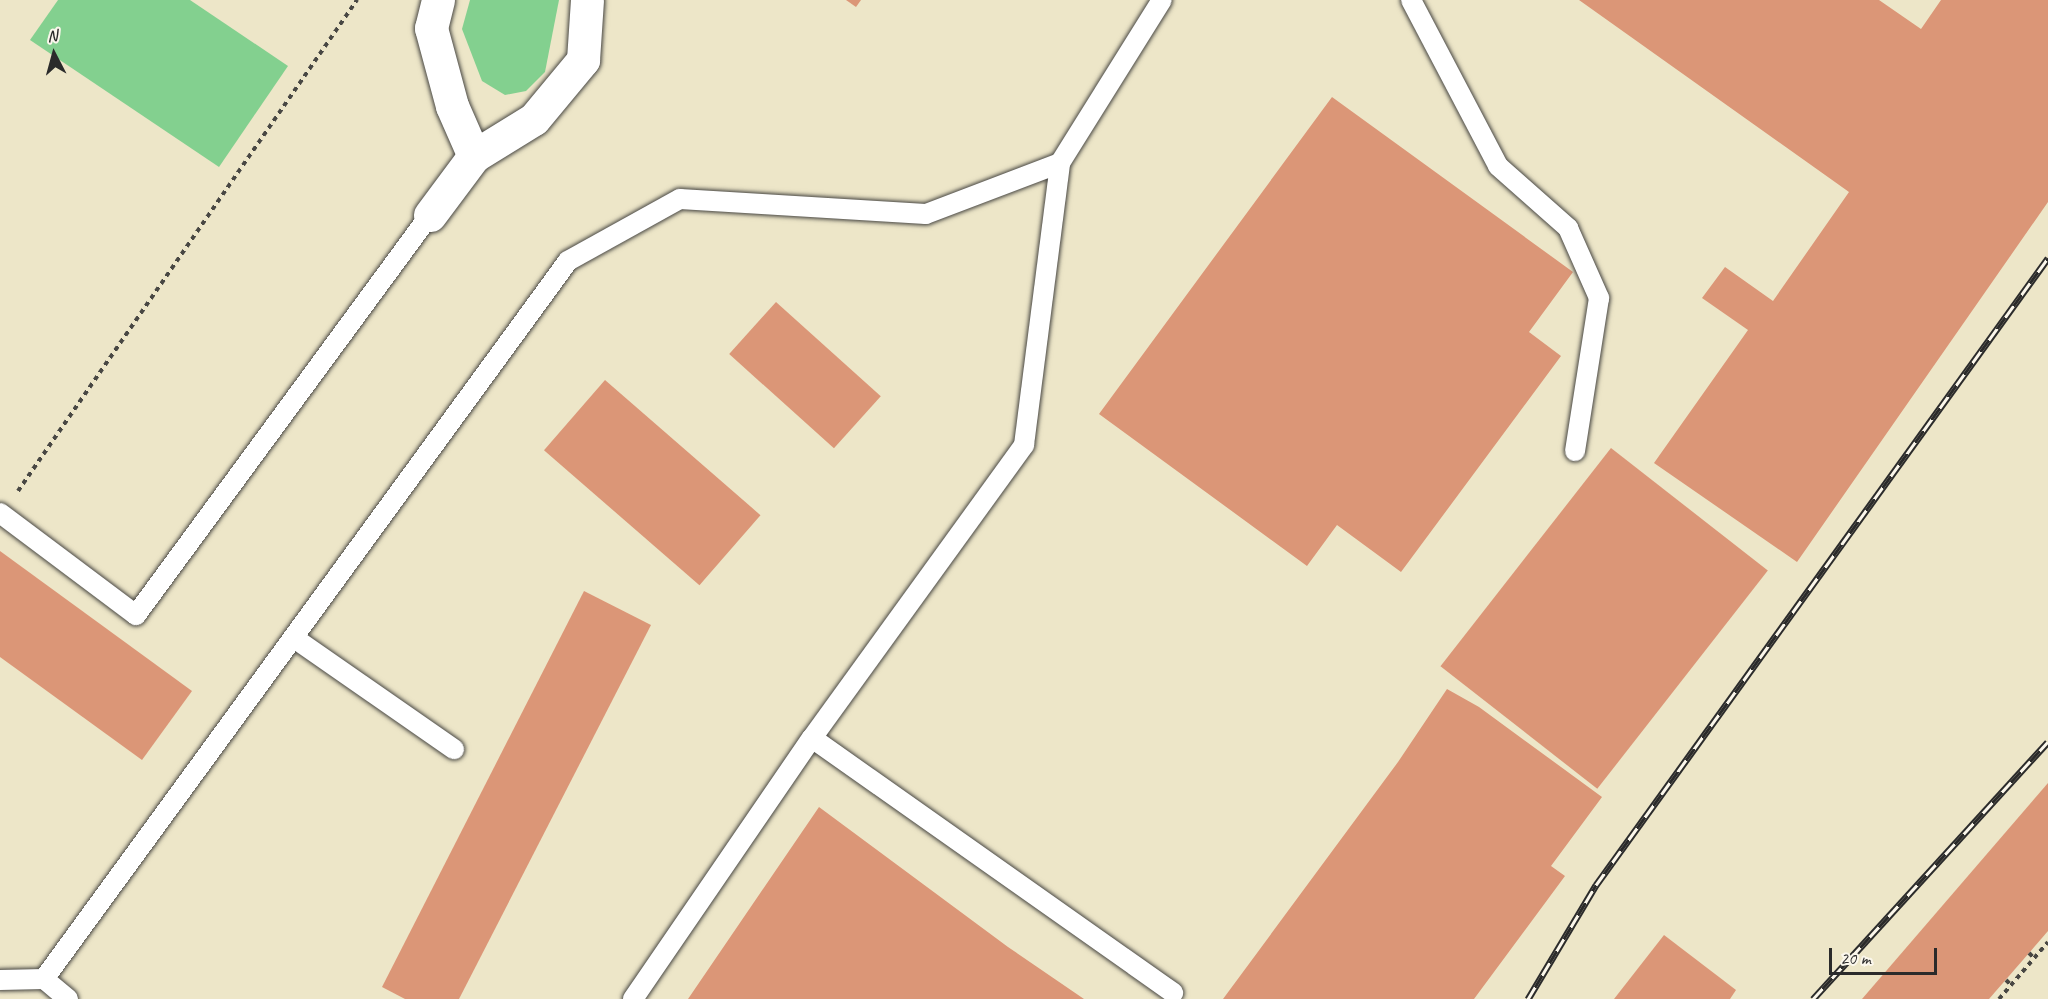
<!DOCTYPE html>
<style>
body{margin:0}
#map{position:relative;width:2048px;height:999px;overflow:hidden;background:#ede6c8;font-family:Caveat,sans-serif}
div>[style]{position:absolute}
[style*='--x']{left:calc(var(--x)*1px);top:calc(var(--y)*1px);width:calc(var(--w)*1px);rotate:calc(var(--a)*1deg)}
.green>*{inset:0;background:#83d08f}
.building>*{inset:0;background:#db9677;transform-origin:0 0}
.path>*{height:4px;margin-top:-2px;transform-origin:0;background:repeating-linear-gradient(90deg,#484743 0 4.5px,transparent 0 9px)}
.roads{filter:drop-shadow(0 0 2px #484743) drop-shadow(0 0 2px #484743)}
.service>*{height:20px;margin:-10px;padding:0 10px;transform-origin:10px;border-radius:10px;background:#fff}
.minor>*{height:33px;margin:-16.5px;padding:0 16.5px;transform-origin:16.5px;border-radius:16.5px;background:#fff}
.rail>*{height:7px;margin-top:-3.5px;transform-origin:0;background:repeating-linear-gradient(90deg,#fbf7ec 0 14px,#2b2b2b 0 28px);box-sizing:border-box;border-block:2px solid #2b2b2b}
span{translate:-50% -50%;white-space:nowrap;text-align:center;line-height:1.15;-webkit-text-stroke:5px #fbf7ec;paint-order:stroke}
.north{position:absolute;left:24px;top:24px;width:60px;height:60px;-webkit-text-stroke:4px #fbf7ec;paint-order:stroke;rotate:354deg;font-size:16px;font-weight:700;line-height:24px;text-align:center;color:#2b2b2b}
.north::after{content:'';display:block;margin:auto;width:21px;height:27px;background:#2b2b2b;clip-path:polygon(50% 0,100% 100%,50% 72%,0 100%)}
.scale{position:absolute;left:1829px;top:948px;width:108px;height:27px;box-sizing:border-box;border:3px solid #2b2b2b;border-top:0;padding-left:8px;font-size:18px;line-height:21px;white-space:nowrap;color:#2b2b2b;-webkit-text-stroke:4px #fbf7ec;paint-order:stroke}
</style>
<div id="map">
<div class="green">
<div style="clip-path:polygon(58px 0,190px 0,288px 66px,219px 167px,30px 40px)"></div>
<div style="clip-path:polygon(470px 0,559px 0,545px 72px,526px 91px,505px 95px,482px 81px,462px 29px)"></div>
</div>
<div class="building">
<div style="clip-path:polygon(846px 0,861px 0,856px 7px)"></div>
<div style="clip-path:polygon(1579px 0,1879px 0,1921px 29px,1941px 0,2048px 0,2048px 202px,1797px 562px,1654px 463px,1748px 330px,1702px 298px,1725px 267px,1773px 301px,1849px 192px)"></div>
<div style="clip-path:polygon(1332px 97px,1573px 272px,1529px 332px,1561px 356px,1401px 572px,1337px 525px,1307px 566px,1099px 414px)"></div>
<div style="left:776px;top:302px;width:141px;height:70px;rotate:42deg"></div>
<div style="left:605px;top:380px;width:206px;height:93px;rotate:41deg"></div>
<div style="left:1611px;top:448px;width:199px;height:277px;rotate:38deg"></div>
<div style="clip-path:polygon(0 551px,192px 691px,142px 760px,0 657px)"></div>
<div style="clip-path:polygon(584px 591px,651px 625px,459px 999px,405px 999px,382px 987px)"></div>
<div style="clip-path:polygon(1447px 689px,1479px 707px,1602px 797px,1551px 866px,1565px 876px,1474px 999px,1223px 999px,1398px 762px)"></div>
<div style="clip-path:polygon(2048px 783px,2048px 931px,1989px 999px,1862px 999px)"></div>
<div style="clip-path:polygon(819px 807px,1008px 947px,1084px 999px,688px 999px)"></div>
<div style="clip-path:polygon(1664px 935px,1736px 990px,1730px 999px,1614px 999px)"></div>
</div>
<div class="path">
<div style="--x:18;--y:491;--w:597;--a:-55.38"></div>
<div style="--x:2029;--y:953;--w:7;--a:45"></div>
<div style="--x:2006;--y:980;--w:7;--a:45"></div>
<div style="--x:1999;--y:999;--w:75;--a:-49.3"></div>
</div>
<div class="roads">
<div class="service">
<div style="--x:1411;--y:0;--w:187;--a:62.3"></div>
<div style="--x:1498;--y:166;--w:94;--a:41.5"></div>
<div style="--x:1568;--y:228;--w:77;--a:66.1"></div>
<div style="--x:1599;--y:298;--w:155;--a:98.9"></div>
<div style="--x:0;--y:513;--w:170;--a:36.9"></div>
<div style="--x:136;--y:615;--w:496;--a:-53.7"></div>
<div style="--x:294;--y:638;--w:195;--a:34.8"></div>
<div style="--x:812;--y:738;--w:362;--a:-54.1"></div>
<div style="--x:1024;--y:445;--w:284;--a:-82.7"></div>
<div style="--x:0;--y:980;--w:44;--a:-1.3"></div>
<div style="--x:68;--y:999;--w:31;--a:-140"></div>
<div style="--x:44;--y:979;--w:889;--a:-53.88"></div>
<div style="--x:568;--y:261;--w:128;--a:-29"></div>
<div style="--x:680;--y:199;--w:246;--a:3.5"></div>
<div style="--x:926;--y:214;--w:143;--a:-20.8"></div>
<div style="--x:1060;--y:163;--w:192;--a:-58"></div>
<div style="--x:633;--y:999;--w:316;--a:-55.6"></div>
<div style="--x:812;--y:738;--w:442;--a:35.2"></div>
</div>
<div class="minor">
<div style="--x:438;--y:0;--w:29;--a:104"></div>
<div style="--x:431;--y:28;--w:81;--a:74.9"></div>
<div style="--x:452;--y:106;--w:55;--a:66.3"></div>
<div style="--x:430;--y:215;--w:74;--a:-53.3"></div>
<div style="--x:474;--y:156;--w:70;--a:-31.7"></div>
<div style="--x:534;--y:119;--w:77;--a:-50.3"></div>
<div style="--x:583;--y:60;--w:60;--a:-86.2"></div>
</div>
</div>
<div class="rail">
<div style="--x:1528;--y:999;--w:133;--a:-59.2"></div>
<div style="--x:1596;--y:885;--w:773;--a:-54.21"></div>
<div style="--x:1813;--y:999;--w:348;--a:-47.6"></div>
</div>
<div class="north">N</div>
<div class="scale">20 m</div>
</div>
